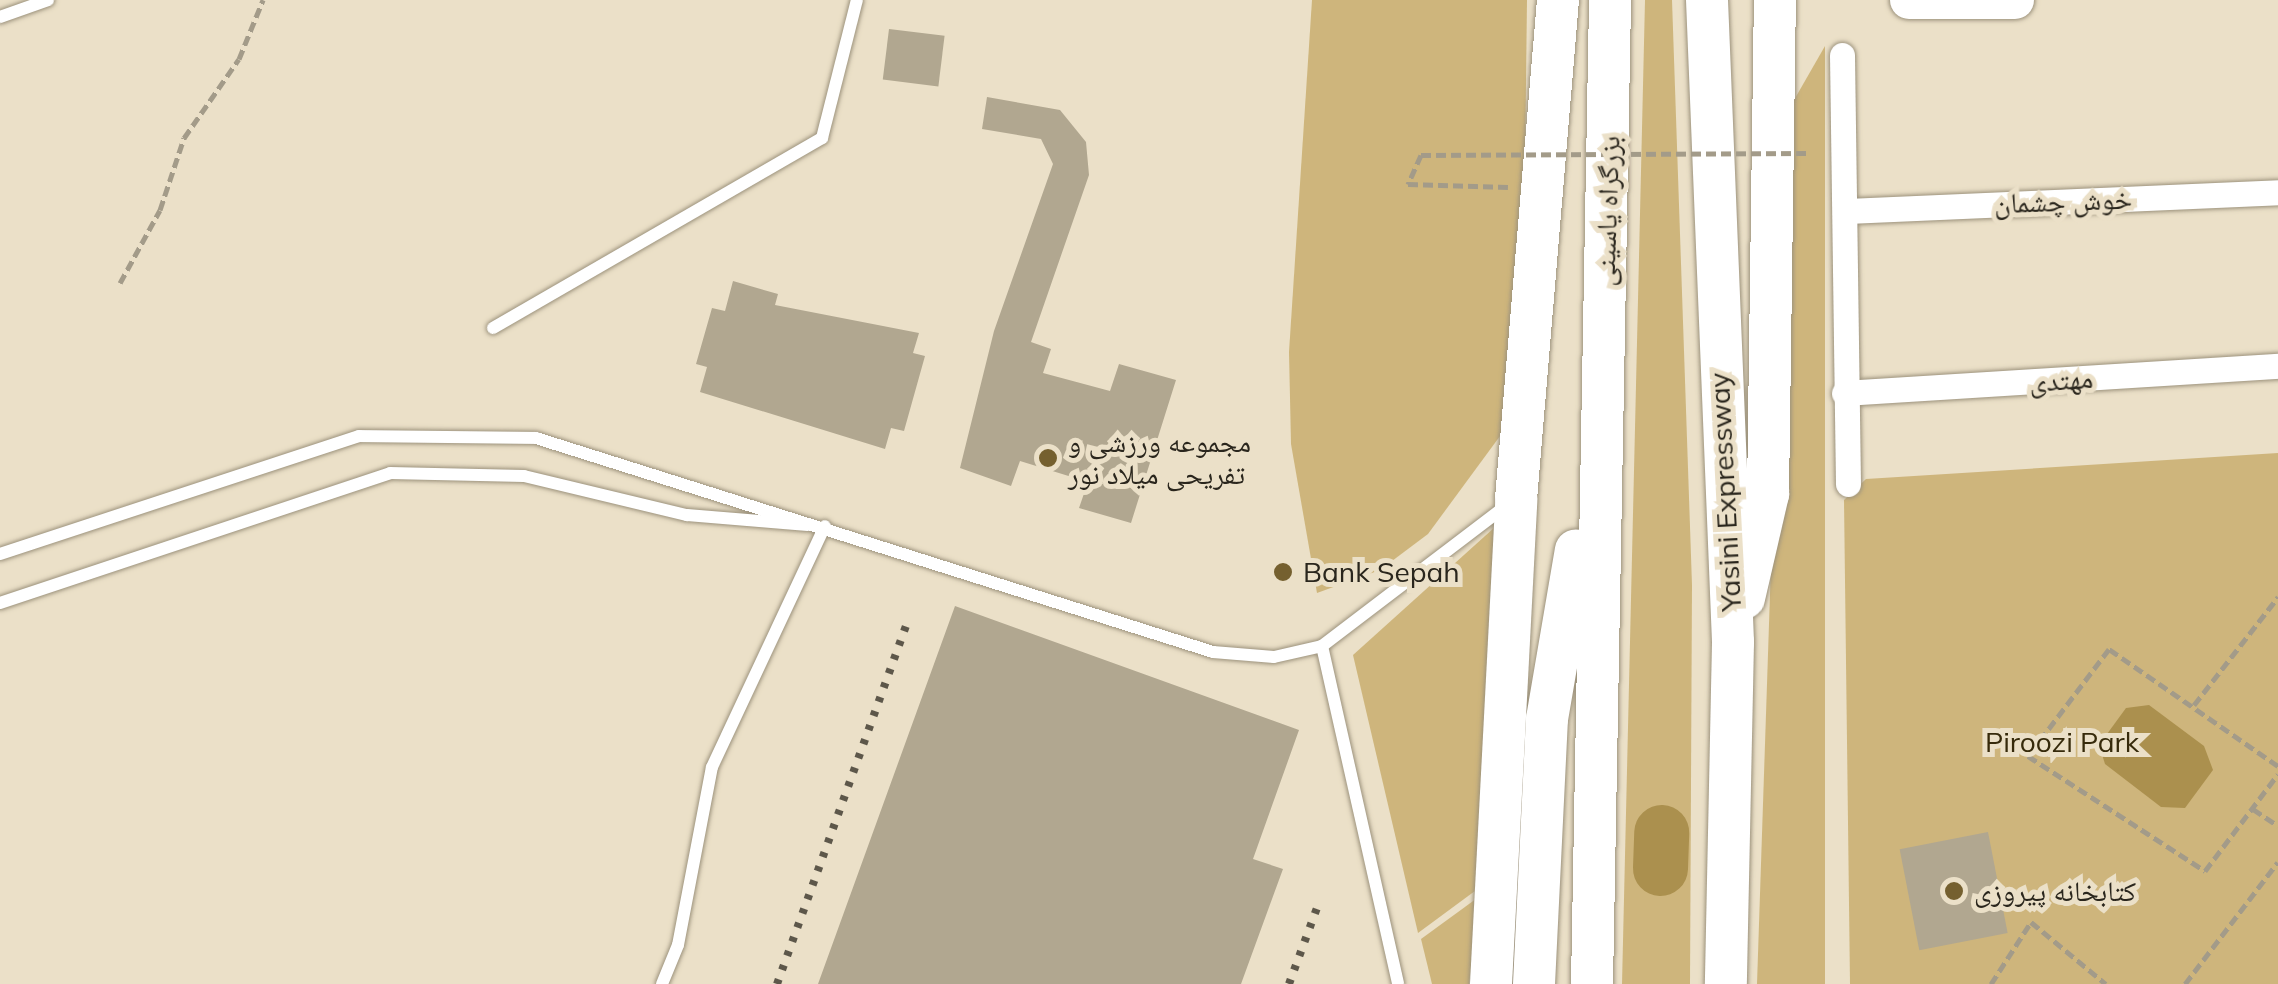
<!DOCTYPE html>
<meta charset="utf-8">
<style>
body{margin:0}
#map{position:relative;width:2278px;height:984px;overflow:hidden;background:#ebe0c8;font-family:Mulish,"Noto Naskh Arabic",sans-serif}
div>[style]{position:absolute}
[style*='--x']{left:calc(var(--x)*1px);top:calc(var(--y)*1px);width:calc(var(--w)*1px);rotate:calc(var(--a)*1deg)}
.green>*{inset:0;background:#ceb57c}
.water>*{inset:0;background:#ab904e}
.river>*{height:55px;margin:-27.5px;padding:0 27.5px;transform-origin:27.5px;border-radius:27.5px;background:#ab904e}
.building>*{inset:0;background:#b1a790;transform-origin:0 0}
.path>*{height:5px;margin-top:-2.5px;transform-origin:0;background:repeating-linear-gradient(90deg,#a39b89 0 10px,transparent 0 15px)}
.roads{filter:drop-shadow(0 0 2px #9c927c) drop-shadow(0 0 2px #9c927c)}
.service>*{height:12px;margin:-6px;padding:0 6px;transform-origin:6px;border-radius:6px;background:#fff}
.minor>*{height:25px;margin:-12.5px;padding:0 12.5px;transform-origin:12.5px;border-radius:12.5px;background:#fff}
.secondary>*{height:38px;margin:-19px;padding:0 19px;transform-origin:19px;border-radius:19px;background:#fff}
.trunk>*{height:42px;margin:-21px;padding:0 21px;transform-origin:21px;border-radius:21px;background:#fff}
.rail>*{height:8px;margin-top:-4px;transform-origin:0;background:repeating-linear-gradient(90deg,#5d574a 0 5px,transparent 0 15px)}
.path-bridge>*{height:5px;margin-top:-2.5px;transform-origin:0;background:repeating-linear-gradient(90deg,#a39b89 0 10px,transparent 0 15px)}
.dots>*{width:28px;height:28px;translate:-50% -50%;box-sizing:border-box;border:5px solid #ebe0c8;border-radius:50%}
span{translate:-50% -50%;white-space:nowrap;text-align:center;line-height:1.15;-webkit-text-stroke:10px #ebe0c8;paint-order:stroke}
.street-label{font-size:28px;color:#2a261d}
.poi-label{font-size:28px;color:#2a261d}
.left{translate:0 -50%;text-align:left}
.park-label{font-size:28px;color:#362a0b}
</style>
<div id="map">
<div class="green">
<div style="clip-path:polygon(1312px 0,1527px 0,1525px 166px,1503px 432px,1428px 534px,1380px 570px,1317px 593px,1291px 444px,1289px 352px)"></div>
<div style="clip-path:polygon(1645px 0,1672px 0,1692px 585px,1690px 984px,1622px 984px)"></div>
<div style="clip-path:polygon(1825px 46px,1825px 984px,1757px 984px,1786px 114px)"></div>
<div style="clip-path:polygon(2278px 453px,2278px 984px,1850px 984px,1844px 500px,1866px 479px)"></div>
<div style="clip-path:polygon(1505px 518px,1479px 888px,1418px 933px,1353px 655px)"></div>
<div style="clip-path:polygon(1480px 896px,1469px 984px,1432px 984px,1421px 939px)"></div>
</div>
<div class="water">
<div style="clip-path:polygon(2149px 705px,2204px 746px,2213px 770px,2185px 808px,2161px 807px,2105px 764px,2099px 745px,2126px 708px)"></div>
</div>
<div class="river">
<div style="--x:1660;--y:868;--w:36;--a:-88"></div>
</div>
<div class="building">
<div style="left:889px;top:29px;width:56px;height:51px;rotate:7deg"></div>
<div style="clip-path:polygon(987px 97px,1060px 110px,1086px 142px,1089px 175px,1031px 342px,1051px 349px,1043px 373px,1110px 391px,1119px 364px,1176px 380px,1131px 523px,1079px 508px,1088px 482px,1020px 461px,1011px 486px,960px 468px,994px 331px,1053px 164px,1041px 139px,982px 129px)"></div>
<div style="clip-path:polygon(733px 281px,778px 294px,775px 305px,919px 333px,913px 353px,925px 356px,904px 431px,891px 428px,885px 449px,700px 392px,707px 367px,696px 364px,712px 308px,725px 311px)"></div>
<div style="clip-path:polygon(955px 606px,1299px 730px,1253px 859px,1283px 869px,1241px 984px,818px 984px)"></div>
<div style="left:1988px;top:832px;width:103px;height:90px;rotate:79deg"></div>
</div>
<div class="path">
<div style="--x:1421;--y:155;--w:32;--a:114"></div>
<div style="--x:1408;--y:184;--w:100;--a:1.7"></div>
<div style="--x:120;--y:283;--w:83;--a:-61.3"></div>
<div style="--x:160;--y:210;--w:76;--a:-71.6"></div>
<div style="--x:184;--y:138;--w:96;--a:-55.2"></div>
<div style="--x:239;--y:59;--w:64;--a:-67.9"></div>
<div style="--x:2194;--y:705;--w:137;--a:-52.1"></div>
<div style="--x:2278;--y:766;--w:206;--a:-145.3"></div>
<div style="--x:2109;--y:649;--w:134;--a:127.1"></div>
<div style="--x:2028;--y:756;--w:211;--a:33"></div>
<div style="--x:2205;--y:871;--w:121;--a:-53"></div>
<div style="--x:2253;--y:809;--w:30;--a:34"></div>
<div style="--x:1991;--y:984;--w:74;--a:-57.2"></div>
<div style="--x:2031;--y:922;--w:97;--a:39.6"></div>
<div style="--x:2185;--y:984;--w:153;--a:-52.7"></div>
</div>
<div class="roads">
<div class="service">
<div style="--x:0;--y:17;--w:51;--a:-19.5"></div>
<div style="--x:493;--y:328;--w:380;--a:-30"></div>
<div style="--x:822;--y:138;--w:142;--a:-75.8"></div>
<div style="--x:0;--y:554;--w:378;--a:-18.2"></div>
<div style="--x:359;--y:436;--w:177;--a:0.6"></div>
<div style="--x:536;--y:438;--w:710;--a:17.54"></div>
<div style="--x:1213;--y:652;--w:61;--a:4.7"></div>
<div style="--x:1274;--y:657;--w:49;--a:-12.9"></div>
<div style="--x:1322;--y:646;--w:231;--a:-37.3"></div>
<div style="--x:0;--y:603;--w:411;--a:-18.4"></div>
<div style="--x:390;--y:473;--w:134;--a:1.3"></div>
<div style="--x:524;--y:476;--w:168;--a:13.5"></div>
<div style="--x:687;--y:515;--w:121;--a:4.7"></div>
<div style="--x:1322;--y:646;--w:346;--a:77.3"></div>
<div style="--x:662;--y:984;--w:42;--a:-67.7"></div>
<div style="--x:678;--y:945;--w:181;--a:-79.2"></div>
<div style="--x:712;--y:767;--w:266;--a:-64.9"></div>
</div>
<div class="minor">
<div style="--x:1842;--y:55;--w:429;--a:89.2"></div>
<div style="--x:1848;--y:211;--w:430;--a:-2.5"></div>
<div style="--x:1844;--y:393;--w:435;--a:-3.6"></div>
</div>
<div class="secondary">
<div style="--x:1909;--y:0;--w:106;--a:0"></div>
</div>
<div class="trunk">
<div style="--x:1707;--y:0;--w:643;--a:87.68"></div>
<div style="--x:1733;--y:642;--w:342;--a:91.2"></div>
<div style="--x:1744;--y:598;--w:107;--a:-77"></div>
<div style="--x:1768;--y:494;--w:494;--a:-89.2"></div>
<div style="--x:1491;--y:984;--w:486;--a:-87"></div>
<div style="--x:1516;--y:499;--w:501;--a:-85.19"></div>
<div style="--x:1534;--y:984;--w:265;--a:-87.2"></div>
<div style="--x:1547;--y:719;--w:171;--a:-80.3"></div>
<div style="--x:1592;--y:984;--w:984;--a:-88.95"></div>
</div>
</div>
<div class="rail">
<div style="--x:777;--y:984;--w:381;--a:-70.2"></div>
<div style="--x:1289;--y:984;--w:84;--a:-69.8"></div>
</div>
<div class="path-bridge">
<div style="--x:1421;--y:155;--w:389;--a:-0.3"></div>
</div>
<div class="dots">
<div style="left:1048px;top:458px;background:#75602f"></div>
<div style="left:1283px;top:572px;background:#75602f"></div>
<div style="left:1954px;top:891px;background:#75602f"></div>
</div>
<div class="street-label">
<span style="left:2063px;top:201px;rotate:-2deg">خوش چشمان</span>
<span style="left:1607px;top:211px;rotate:-88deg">بزرگراه یاسینی</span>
<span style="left:2061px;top:380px;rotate:-4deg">مهتدی</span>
<span style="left:1725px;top:492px;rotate:-93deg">Yasini Expressway</span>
</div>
<div class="poi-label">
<span class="left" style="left:1068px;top:458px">مجموعه ورزشی و<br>تفریحی میلاد نور</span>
<span class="left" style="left:1303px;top:572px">Bank Sepah</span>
<span class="left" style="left:1974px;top:891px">کتابخانه پیروزی</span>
</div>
<div class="park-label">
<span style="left:2062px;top:742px">Piroozi Park</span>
</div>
</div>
